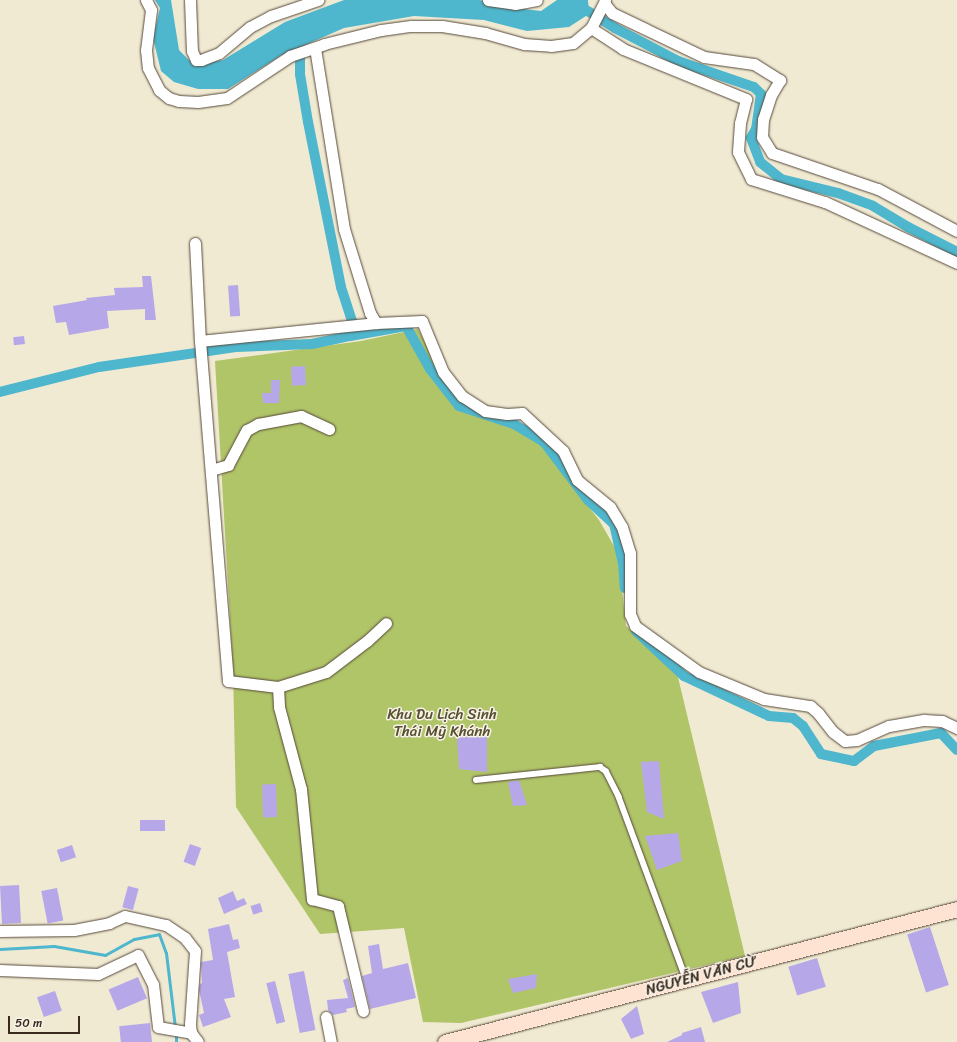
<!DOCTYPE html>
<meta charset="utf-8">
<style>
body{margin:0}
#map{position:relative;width:957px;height:1042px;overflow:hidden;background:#f0ead3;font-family:Sriracha,sans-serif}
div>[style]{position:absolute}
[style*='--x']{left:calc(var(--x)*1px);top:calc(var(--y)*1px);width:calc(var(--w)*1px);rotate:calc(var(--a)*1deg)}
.green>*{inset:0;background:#b0c468}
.water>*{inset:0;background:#4eb6cd}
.stream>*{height:3px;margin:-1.5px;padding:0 1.5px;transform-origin:1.5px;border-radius:1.5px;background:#4eb6cd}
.canal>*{height:10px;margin:-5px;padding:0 5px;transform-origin:5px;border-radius:5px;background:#4eb6cd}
.building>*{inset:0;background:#b6a8e8;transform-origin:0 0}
.roads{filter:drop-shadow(0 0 1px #564739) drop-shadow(0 0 1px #564739)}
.service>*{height:5.5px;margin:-2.75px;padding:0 2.75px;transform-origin:2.75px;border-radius:2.75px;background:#fff}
.minor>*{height:11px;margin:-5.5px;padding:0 5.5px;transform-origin:5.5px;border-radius:5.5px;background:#fff}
.secondary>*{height:15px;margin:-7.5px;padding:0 7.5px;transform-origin:7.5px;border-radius:7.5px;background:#fee3d2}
span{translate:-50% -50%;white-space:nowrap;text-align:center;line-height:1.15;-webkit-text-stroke:3px #f7f3e8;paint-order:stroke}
.park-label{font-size:15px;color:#585030}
.street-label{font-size:15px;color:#3b2a1e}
.scale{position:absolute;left:8px;top:1016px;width:72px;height:18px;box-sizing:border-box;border:2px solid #3b2a1e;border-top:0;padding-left:5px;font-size:12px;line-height:14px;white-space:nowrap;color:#3b2a1e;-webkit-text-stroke:3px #f7f3e8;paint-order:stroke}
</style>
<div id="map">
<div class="green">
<div style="clip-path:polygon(418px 329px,458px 408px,532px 434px,599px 520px,618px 553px,626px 626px,676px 669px,745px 956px,461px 1023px,423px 1022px,404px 928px,320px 934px,236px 807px,233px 671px,215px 361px,361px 341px)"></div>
</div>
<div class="water">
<div style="clip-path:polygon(155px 0,171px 0,179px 50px,194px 65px,223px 60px,285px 22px,344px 0,480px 0,498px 6px,541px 11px,557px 0,588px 0,589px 14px,569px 27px,527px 31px,484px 20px,414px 16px,344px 28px,280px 56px,228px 89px,198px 89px,174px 82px,161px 71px,153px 38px,160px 8px)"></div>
</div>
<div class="stream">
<div style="--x:0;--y:949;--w:54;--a:-3.2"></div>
<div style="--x:54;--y:946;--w:52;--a:10"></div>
<div style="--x:105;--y:955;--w:33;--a:-29"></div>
<div style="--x:134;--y:939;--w:25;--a:-11"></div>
<div style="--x:159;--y:934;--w:20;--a:70"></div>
<div style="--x:166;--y:953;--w:75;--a:83.1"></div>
<div style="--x:176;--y:1033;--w:9;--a:90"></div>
</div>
<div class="canal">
<div style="--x:578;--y:5;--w:44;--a:31.9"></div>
<div style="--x:615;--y:28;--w:71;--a:27.6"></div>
<div style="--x:678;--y:61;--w:80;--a:18.9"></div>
<div style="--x:754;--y:87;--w:10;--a:45"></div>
<div style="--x:761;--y:94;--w:35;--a:98"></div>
<div style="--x:756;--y:129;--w:10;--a:119"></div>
<div style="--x:751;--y:138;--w:26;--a:69"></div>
<div style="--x:760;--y:162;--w:27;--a:39"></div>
<div style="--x:781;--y:179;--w:59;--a:13.8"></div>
<div style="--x:838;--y:193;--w:37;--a:20"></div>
<div style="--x:873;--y:206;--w:41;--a:31"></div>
<div style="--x:908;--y:227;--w:55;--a:27"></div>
<div style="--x:350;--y:336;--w:57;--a:-10.1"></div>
<div style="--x:406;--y:326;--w:49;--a:60.8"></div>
<div style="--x:430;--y:369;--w:47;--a:51.9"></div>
<div style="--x:459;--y:406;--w:58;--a:18.1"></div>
<div style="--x:514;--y:424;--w:35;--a:31"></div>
<div style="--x:544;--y:442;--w:73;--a:52.8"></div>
<div style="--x:588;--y:500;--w:35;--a:43"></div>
<div style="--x:614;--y:524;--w:39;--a:77"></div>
<div style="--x:623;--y:562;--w:26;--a:86"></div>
<div style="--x:0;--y:392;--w:102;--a:-14.2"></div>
<div style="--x:99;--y:367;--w:138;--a:-8.3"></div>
<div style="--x:236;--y:347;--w:76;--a:-2.3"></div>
<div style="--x:312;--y:344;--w:39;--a:-12"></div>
<div style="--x:350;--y:336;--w:15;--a:-82"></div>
<div style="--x:352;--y:321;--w:36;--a:-108"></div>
<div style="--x:341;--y:287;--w:168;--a:-101.3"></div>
<div style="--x:308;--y:122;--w:49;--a:-99.5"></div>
<div style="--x:300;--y:74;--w:29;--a:-90"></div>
<div style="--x:636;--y:631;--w:66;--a:43.2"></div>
<div style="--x:684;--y:676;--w:94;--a:25.2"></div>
<div style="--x:769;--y:716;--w:24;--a:5"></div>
<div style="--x:793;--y:718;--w:13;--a:39"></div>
<div style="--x:803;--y:726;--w:33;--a:57"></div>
<div style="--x:821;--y:754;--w:34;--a:12"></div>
<div style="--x:854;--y:761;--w:25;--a:-37"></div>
<div style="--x:874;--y:746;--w:68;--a:-11"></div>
<div style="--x:941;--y:733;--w:23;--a:47"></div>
</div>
<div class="building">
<div style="clip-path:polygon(142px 276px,151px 276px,156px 320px,145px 320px,145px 309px,107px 311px,109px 328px,69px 335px,66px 322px,56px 323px,53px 306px,87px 300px,86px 298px,115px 295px,114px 288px,143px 287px)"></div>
<div style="left:238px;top:285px;width:31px;height:10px;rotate:86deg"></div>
<div style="left:24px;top:336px;width:8px;height:11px;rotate:83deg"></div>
<div style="left:305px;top:366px;width:19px;height:14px;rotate:87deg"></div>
<div style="clip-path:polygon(271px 380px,280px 380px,279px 403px,263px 403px,262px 393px,271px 393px)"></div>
<div style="clip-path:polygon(487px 732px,487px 772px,459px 769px,457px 738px)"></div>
<div style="clip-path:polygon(659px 761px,664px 819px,647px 812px,641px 762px)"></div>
<div style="clip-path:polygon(519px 780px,527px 805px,513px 806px,508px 782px)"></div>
<div style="left:276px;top:784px;width:33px;height:14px;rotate:88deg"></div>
<div style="left:140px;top:820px;width:25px;height:11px"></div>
<div style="clip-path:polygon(678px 833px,682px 861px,657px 870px,645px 836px)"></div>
<div style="left:190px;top:844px;width:12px;height:19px;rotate:20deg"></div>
<div style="left:72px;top:845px;width:13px;height:16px;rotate:72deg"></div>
<div style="left:19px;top:885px;width:38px;height:19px;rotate:87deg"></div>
<div style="left:128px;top:886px;width:11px;height:22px;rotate:15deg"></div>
<div style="left:57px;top:888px;width:33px;height:16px;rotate:79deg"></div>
<div style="clip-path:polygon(233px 891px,237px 901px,244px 898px,247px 904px,224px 914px,218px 898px)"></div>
<div style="left:260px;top:903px;width:9px;height:10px;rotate:72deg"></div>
<div style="clip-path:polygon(229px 924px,233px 940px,238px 939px,240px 948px,227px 952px,235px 997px,224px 999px,231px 1017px,203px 1027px,199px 1015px,204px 1013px,199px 990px,200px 984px,202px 983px,201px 962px,213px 960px,208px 929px)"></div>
<div style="left:930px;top:927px;width:61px;height:24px;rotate:72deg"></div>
<div style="clip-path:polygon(379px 944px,383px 969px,408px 963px,416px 998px,370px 1009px,362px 976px,372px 973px,368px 946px)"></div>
<div style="left:817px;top:958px;width:30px;height:30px;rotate:73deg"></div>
<div style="left:304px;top:971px;width:60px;height:16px;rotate:79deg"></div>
<div style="clip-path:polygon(537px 974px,536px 988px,513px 993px,508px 979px)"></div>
<div style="left:138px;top:977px;width:23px;height:32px;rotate:67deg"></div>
<div style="clip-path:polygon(348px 978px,355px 1007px,346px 1009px,347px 1012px,333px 1015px,328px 1010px,327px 1000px,348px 998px,343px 980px)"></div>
<div style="left:275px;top:981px;width:42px;height:9px;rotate:76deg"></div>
<div style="clip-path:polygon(738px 982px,741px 1013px,713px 1023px,701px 992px)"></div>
<div style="left:55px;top:991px;width:21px;height:19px;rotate:71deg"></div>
<div style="clip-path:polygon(637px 1006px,644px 1034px,631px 1039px,621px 1019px)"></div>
<div style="left:150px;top:1023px;width:19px;height:31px;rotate:84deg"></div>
<div style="clip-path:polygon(701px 1027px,705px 1042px,667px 1042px,682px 1035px,682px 1033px)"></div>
</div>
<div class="roads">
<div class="service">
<div style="--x:476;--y:780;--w:125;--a:-6"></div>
<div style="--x:600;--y:767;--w:7;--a:34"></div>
<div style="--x:606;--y:771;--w:29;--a:63"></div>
<div style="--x:619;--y:797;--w:193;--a:69.7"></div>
</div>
<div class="minor">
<div style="--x:146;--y:0;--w:11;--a:63"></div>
<div style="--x:151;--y:10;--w:40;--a:97.1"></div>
<div style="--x:146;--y:50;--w:18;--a:84"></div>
<div style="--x:148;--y:68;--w:25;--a:63"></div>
<div style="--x:159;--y:90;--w:13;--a:39"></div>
<div style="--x:169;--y:98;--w:10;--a:17"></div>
<div style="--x:179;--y:101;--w:19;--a:3"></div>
<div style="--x:198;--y:102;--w:29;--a:-8"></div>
<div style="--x:227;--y:98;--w:76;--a:-33.7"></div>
<div style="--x:290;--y:56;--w:36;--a:-19"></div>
<div style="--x:324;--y:44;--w:59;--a:-13.8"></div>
<div style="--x:381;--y:30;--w:30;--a:-8"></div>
<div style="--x:411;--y:26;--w:31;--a:0"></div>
<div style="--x:442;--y:26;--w:44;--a:9.2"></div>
<div style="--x:485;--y:33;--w:41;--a:15.8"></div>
<div style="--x:524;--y:44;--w:27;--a:4"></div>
<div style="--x:551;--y:46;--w:22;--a:-8"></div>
<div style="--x:573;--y:43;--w:23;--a:-40"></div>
<div style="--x:591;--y:28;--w:31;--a:-63"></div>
<div style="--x:190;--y:0;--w:51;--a:87.8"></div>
<div style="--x:192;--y:51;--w:10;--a:66"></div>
<div style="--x:196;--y:60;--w:5;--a:0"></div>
<div style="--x:201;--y:60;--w:19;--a:-21"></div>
<div style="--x:219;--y:53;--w:40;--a:-40"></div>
<div style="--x:250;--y:27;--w:24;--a:-28"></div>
<div style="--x:271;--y:16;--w:50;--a:-18.8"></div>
<div style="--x:488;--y:0;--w:27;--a:8"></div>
<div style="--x:515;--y:4;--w:22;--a:-10"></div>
<div style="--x:604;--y:3;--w:13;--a:51"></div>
<div style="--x:612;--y:13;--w:102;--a:25.6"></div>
<div style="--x:704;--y:57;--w:50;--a:8"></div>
<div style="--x:754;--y:64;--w:31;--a:32"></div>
<div style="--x:780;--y:80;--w:17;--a:121"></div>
<div style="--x:771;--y:95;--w:25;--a:108"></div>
<div style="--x:763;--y:119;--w:18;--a:93"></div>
<div style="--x:762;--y:137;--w:19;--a:58"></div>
<div style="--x:772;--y:153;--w:112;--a:18.8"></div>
<div style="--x:878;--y:189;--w:89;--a:28"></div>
<div style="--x:591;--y:28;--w:38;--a:33"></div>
<div style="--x:623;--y:49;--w:133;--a:22.1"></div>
<div style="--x:746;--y:99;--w:25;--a:104"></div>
<div style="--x:740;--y:123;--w:29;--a:94"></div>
<div style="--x:738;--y:152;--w:30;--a:64"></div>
<div style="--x:751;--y:179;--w:77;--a:17.3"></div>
<div style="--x:825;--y:202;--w:145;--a:24.8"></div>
<div style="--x:315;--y:48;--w:183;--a:80.9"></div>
<div style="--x:344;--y:229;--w:88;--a:72.8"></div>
<div style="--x:370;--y:313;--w:12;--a:59"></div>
<div style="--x:376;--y:323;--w:46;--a:-2.5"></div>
<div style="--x:422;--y:321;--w:55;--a:67.6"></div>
<div style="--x:443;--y:372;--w:31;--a:52"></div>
<div style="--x:462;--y:396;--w:27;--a:33"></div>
<div style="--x:485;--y:411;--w:22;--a:8"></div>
<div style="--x:507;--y:414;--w:15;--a:-4"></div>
<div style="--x:522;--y:413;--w:56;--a:42.8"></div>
<div style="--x:563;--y:451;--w:32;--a:64"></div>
<div style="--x:577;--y:480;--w:43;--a:39.3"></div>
<div style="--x:610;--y:507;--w:23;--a:59"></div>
<div style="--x:622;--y:527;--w:27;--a:73"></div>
<div style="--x:630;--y:553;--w:61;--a:90"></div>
<div style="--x:630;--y:614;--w:13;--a:67"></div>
<div style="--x:635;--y:626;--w:79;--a:35.7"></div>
<div style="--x:699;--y:672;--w:70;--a:22.6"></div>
<div style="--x:764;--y:699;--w:47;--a:8.7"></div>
<div style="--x:810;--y:706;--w:11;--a:41"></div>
<div style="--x:818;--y:713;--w:24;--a:52"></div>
<div style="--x:833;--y:732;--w:15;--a:37"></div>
<div style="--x:845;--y:741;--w:12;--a:-5"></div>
<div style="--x:857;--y:740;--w:35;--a:-24"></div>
<div style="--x:889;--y:726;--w:36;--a:-10"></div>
<div style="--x:924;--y:720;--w:18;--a:3"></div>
<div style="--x:942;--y:721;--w:17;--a:25"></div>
<div style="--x:195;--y:243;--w:98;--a:87.1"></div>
<div style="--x:200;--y:341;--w:341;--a:85.3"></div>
<div style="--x:228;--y:681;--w:50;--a:6.8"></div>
<div style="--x:278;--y:687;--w:50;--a:-17.4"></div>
<div style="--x:326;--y:672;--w:51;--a:-37.1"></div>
<div style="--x:367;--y:641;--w:26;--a:-43"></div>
<div style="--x:200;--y:341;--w:177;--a:-5.8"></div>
<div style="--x:211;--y:470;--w:18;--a:-16"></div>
<div style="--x:228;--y:465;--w:40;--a:-62"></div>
<div style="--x:247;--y:430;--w:13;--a:-29"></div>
<div style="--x:258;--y:424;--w:44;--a:-10.5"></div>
<div style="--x:301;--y:416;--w:31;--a:25"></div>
<div style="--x:278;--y:687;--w:20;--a:87"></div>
<div style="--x:279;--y:707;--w:85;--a:75"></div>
<div style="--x:301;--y:789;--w:111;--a:84.3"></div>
<div style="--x:312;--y:899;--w:27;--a:15"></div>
<div style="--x:338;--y:906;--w:108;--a:76.6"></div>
<div style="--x:0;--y:931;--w:74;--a:-0.8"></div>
<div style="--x:74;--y:930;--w:36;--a:-11"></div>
<div style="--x:109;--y:923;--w:17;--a:-24"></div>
<div style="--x:125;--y:916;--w:42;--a:12.4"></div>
<div style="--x:166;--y:925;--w:23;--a:34"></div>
<div style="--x:185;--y:938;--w:16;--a:52"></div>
<div style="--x:195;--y:951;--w:73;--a:93.9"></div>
<div style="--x:190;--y:1024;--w:9;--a:84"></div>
<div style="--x:191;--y:1033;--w:11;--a:52"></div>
<div style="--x:0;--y:970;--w:98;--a:2.3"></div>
<div style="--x:98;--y:974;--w:44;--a:-25.4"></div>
<div style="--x:138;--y:955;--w:33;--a:63"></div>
<div style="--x:153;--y:984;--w:43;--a:83.4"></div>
<div style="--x:158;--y:1027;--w:34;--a:10"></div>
<div style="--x:326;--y:1017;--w:25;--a:79"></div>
</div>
<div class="secondary">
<div style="--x:445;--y:1042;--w:529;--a:-14.56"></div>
</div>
</div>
<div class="park-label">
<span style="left:442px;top:723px">Khu Du Lịch Sinh<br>Thái Mỹ Khánh</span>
</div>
<div class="street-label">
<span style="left:701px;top:976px;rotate:-15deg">NGUYỄN VĂN CỪ</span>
</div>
<div class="scale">50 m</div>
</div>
